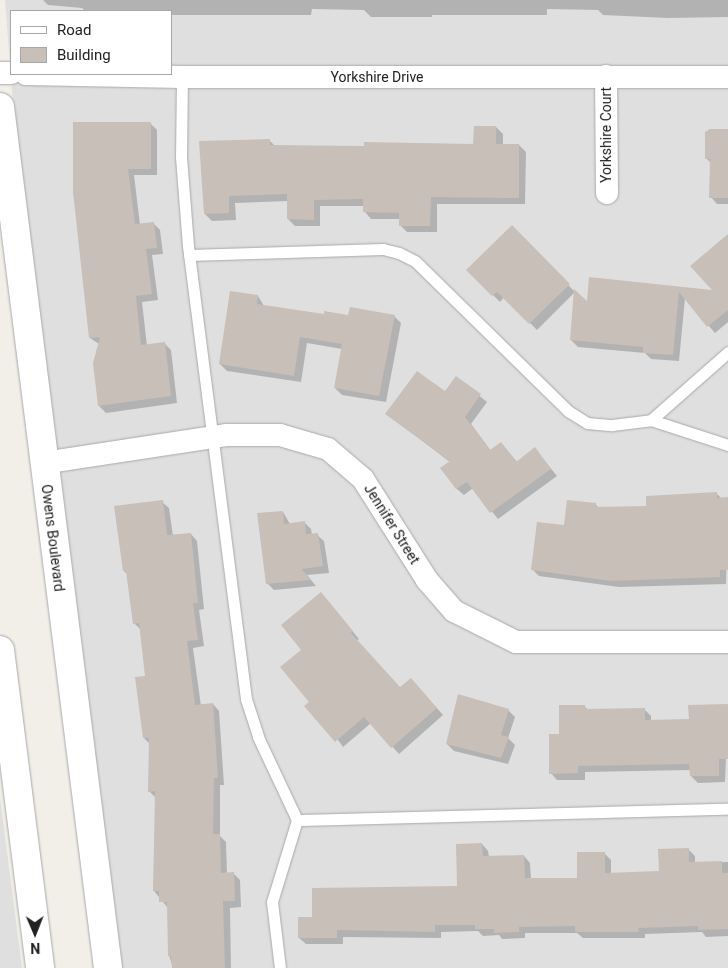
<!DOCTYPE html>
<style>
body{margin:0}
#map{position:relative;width:728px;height:968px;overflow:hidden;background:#f2efe9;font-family:Roboto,sans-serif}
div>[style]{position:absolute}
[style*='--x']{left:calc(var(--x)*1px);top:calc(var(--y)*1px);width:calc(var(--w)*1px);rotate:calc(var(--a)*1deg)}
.residential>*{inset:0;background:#e0dfdf}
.shadow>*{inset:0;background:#0003}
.building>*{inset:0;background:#c7bfb8}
.roads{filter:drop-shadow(0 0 1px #a9a9a9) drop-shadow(0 0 1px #a9a9a9)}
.service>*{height:11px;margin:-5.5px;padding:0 5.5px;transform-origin:5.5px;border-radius:5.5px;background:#fff}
.minor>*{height:22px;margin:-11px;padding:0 11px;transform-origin:11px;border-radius:11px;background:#fff}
.tertiary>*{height:28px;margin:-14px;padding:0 14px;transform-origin:14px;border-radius:14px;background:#fff}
span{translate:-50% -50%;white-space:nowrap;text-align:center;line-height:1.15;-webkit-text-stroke:5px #fff;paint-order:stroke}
.street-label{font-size:14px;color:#222}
.legend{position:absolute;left:10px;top:10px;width:162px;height:65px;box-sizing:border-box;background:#fff;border:1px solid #a7a7a7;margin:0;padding:6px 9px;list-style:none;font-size:15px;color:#222}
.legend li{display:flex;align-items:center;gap:10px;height:25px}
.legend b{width:25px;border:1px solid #a7a7a7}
.north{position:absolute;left:10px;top:908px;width:50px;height:50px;-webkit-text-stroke:4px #fff;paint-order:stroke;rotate:179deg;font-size:14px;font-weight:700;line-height:20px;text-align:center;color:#222}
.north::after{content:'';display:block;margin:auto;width:18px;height:22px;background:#222;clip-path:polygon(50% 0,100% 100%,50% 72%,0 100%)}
</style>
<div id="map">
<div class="residential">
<div style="clip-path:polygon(evenodd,5px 0,728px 0,728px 968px,121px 968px,20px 193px,5px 0,11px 11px,171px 11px,171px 74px,11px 74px,11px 11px)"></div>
<div style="clip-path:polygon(0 797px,22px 968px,0 968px)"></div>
</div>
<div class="shadow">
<div style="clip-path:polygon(43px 0,728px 0,728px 17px,668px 18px,603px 15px,598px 10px,547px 9px,547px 15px,432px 15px,432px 17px,371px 17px,364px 10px,312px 9px,311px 15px,171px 15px,171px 11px,85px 11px,82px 8px,48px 5px)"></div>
<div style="clip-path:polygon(150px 123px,157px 130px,157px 175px,134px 175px,140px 225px,153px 223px,160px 230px,163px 254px,152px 255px,158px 300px,142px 302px,147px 346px,164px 343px,171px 350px,177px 403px,106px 413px,99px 406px,99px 344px,90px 338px,74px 192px)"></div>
<div style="clip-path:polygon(496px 127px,503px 134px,503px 145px,519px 145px,526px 152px,525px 204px,437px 204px,437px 232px,407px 232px,400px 225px,400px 219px,371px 219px,365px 212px,365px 206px,320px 206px,320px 226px,295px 226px,288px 219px,289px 201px,235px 203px,236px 220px,212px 221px,205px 214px,269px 140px,276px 147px,474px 145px)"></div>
<div style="clip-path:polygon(728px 133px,728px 204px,717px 204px,711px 197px,711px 163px,706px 158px)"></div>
<div style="clip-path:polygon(512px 227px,575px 292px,537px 330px,504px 297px,500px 302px,468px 270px)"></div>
<div style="clip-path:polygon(728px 236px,728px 322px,715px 333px,685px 298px,679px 361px,651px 359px,645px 353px,578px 347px,571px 340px,588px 304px,590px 279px,715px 292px)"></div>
<div style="clip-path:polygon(258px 296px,264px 306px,325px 315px,394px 316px,401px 323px,386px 402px,342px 395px,335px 388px,342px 349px,307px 343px,301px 382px,227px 371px,220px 364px)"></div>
<div style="clip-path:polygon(457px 378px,487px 402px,471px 424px,491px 451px,501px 443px,517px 462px,535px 449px,557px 476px,498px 519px,473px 488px,464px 495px,457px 489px,442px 468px,450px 462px,387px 414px,446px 393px)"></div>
<div style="clip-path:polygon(717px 494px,722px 499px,728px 499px,726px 584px,619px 587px,539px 576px,533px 570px,566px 527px,596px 505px,599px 508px,648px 507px)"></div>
<div style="clip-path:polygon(162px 502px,169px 508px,173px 536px,191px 534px,197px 541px,204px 609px,199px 610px,204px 646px,193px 648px,201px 706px,213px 704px,219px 711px,224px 785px,220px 785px,220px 836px,226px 842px,227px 874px,234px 874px,240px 880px,241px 907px,230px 908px,231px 968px,173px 968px,169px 955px,168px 908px,154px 891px,156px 798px,149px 791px,150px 744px,144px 738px,147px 677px,141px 630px,134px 623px,128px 575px,124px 571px)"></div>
<div style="clip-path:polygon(283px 512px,290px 524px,304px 522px,311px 529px,312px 535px,317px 535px,324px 541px,329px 573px,307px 575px,316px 586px,274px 590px,267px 583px)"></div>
<div style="clip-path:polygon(327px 601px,359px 639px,356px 641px,400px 689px,417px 686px,443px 715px,399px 754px,371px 723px,343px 747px,311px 702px,303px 650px)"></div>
<div style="clip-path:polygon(584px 706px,588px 710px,644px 709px,651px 716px,651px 721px,690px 721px,728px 707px,725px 782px,698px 783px,691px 776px,691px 770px,585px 772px,585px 780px,557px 780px,551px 773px,560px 735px)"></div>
<div style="clip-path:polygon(508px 710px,515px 717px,508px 738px,515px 745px,508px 764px,454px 751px,447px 744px)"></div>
<div style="clip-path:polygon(482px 844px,488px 851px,489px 857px,524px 856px,530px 863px,531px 879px,579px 879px,604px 853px,611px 860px,611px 874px,660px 872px,688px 849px,695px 856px,695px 863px,728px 862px,728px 936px,706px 937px,702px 932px,645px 934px,645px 938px,583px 938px,577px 933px,525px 933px,525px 938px,502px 939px,499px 935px,483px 936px,478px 931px,441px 932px,441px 938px,343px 937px,343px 944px,306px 944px,299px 938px,313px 918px,458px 887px)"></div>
</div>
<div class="building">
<div style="clip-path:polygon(73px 122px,151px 122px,151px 169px,128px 169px,135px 224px,154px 222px,157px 248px,146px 249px,152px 294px,136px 296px,141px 345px,165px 342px,171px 396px,98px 406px,93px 363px,100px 337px,89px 338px,73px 192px)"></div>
<div style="clip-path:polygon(474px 126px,496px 126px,496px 144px,519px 144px,519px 198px,431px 197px,430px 226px,399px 226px,399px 213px,363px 212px,363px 199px,314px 200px,314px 220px,287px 219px,287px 194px,229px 196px,229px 213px,204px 214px,199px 141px,270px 139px,270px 145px,364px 146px,364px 142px,473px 144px)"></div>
<div style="clip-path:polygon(710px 129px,728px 129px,728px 198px,709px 198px,710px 159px,705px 159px,705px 132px)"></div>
<div style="clip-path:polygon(512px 225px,570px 284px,529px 324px,497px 292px,492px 296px,466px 270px)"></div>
<div style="clip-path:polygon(728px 234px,728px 310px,707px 327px,679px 292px,673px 355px,643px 353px,643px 347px,570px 340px,574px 289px,587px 301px,589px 277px,712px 290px,690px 266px)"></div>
<div style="clip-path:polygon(230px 291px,258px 295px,257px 304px,324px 314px,324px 311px,348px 315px,350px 307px,395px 315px,379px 396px,334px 388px,342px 344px,300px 337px,294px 376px,219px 364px)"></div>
<div style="clip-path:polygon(417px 371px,445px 391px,456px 376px,481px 394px,465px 417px,490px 450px,501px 442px,516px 462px,535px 447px,551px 469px,490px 513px,467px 482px,456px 489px,440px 468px,450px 461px,385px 414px)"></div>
<div style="clip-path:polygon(717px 492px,717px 498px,728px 497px,728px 570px,720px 570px,720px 577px,612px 581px,531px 570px,537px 522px,564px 525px,567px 500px,596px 503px,596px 507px,646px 506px,646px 496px)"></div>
<div style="clip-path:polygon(163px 500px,167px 535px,191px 533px,198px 603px,193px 603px,198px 640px,187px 641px,195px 705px,213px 703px,218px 778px,214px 778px,213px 834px,220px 834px,221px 873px,234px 872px,235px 901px,223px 901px,225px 968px,172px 968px,171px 956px,168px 956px,167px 902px,159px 902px,159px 891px,153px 891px,155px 791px,148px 792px,149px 738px,143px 738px,135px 677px,145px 676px,139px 623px,133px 624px,126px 571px,123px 571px,114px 506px)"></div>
<div style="clip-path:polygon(283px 511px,284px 524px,305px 521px,306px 534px,318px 533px,323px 566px,302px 569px,310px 580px,266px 584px,257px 513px)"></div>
<div style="clip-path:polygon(321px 592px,353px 631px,351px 633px,400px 687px,411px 678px,437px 708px,391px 748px,364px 717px,335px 742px,304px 706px,309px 702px,280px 667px,301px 650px,281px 625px)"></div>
<div style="clip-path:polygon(458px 694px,509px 709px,501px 735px,509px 737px,501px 758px,446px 744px)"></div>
<div style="clip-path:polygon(728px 704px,728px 759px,719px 759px,719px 776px,690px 776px,689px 764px,578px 766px,578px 773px,549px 774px,549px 734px,559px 734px,559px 705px,585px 705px,585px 709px,645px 708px,645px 720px,689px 719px,688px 705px)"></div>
<div style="clip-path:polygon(482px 843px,483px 856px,524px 855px,525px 878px,577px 878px,577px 852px,605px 852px,605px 873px,659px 871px,658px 849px,689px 848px,689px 862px,722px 861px,722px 873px,728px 873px,728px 929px,698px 930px,698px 926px,638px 928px,639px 932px,575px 932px,575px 926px,519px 927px,519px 932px,494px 933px,494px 929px,475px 929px,475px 925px,435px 925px,435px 932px,337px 930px,337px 938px,298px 938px,298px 917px,312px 917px,312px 888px,457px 886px,456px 844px)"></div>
</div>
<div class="roads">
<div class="service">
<div style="--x:182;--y:77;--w:80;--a:90.7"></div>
<div style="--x:181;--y:157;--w:89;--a:85.5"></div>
<div style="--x:188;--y:246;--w:457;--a:82.7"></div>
<div style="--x:246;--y:699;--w:40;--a:72"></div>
<div style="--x:258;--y:737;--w:92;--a:64.8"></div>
<div style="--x:297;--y:820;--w:86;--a:107"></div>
<div style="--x:272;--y:902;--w:66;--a:83.1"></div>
<div style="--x:189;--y:255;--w:194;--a:-1.8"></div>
<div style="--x:383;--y:249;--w:16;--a:14"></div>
<div style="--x:399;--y:253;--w:18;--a:27"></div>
<div style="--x:415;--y:261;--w:214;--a:44.4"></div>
<div style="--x:568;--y:411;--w:22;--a:32"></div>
<div style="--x:587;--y:423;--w:25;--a:5"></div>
<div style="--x:612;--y:425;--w:39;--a:-7"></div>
<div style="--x:651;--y:420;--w:81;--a:18"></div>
<div style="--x:651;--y:420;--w:103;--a:-41.4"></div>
<div style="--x:297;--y:820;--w:431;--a:-1.5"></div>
</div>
<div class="minor">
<div style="--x:0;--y:73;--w:11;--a:0"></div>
<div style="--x:26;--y:74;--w:156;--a:1.1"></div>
<div style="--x:182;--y:77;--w:546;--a:0"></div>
<div style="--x:606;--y:76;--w:117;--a:89.5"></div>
<div style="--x:43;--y:463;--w:185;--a:-8.7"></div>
<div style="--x:226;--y:435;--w:54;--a:0"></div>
<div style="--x:280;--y:435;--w:50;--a:16.3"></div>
<div style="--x:328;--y:449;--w:46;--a:40.6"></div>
<div style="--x:363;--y:479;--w:120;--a:57.6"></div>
<div style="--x:427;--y:580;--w:41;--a:48.9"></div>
<div style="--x:454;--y:611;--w:69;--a:26.6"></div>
<div style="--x:516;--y:642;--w:212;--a:0"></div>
</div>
<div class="tertiary">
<div style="--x:0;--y:107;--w:868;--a:82.85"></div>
<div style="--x:0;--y:650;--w:321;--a:82.8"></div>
</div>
</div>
<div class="street-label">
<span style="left:377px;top:77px">Yorkshire Drive</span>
<span style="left:606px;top:135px;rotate:-90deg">Yorkshire Court</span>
<span style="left:392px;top:524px;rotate:58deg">Jennifer Street</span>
<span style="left:53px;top:538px;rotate:83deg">Owens Boulevard</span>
</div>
<ul class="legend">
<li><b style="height:6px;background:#fff"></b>Road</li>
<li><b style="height:14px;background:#c7bfb8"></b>Building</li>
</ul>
<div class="north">N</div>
</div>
